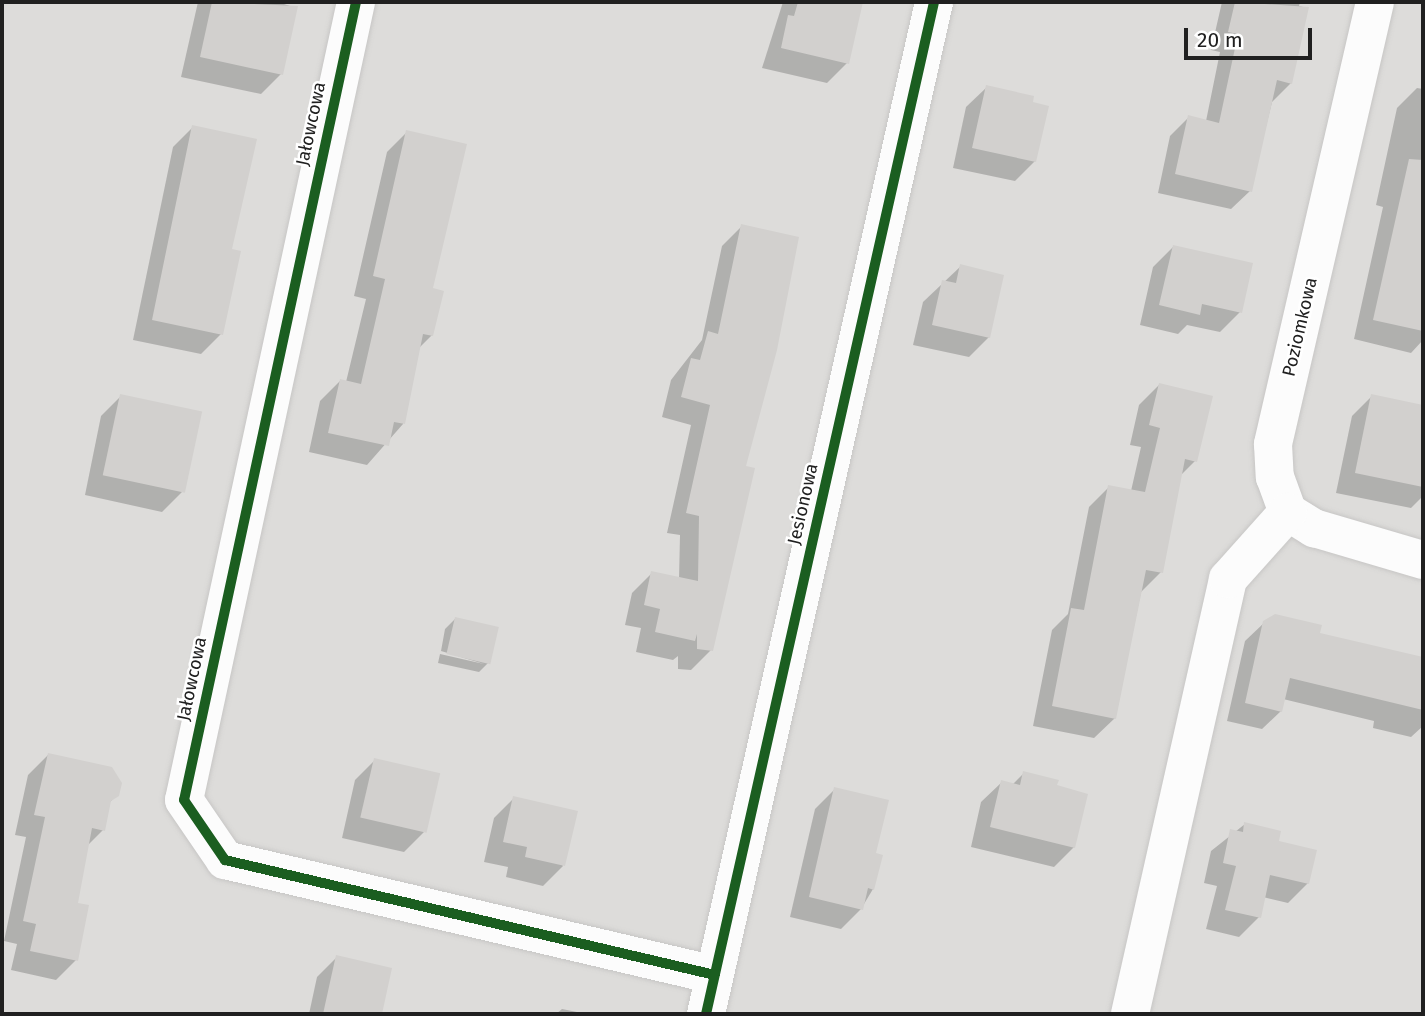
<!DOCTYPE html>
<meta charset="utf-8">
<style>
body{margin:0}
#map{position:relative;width:1425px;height:1016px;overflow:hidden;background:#eeece9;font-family:"Fira Sans",sans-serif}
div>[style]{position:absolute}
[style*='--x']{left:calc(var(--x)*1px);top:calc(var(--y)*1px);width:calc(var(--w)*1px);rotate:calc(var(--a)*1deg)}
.residential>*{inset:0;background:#dddcda;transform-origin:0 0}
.shadow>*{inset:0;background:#0003}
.building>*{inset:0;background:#d2d0ce;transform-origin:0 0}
.roads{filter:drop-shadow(0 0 2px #c7c6c5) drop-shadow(0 0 2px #c7c6c5)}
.minor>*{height:38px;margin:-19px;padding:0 19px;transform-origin:19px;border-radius:19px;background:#fcfcfc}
.cycleway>*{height:10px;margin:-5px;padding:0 5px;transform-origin:5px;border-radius:5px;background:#1b5e20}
span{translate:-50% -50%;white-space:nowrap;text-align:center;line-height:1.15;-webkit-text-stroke:5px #fff;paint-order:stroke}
.street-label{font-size:18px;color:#202020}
.frame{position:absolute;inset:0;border:4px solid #202020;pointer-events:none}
.scale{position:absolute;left:1184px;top:28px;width:128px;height:32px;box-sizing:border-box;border:4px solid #202020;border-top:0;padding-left:9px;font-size:21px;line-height:24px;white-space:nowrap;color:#202020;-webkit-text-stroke:5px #fff;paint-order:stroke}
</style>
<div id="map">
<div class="residential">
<div style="left:2px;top:2px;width:1421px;height:1012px"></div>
</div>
<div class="shadow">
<div style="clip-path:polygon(198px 2px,278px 2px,296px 8px,281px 74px,261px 94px,181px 77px)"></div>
<div style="clip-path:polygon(783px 2px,862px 2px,847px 63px,827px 83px,762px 68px)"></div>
<div style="clip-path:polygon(1222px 2px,1300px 2px,1299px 6px,1307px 8px,1291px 83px,1272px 102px,1250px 191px,1231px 209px,1158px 193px,1170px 136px,1189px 117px,1206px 121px,1220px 52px,1211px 50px)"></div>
<div style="clip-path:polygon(987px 87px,1035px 161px,1015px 181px,953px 168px,966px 107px)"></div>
<div style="clip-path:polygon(1417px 88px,1423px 89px,1423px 340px,1411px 353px,1354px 339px,1383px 207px,1376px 205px,1397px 108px)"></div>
<div style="clip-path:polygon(193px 127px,221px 334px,201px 354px,133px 340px,173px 147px)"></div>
<div style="clip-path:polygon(407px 132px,431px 289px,432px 335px,418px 349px,403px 424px,367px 465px,309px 452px,320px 401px,340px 381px,346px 382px,366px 299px,354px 296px,387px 152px)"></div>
<div style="clip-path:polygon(742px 226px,744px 468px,711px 650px,691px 670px,678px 669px,678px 656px,673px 660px,636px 652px,641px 628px,625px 625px,632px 593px,652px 573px,679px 579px,680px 535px,667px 533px,691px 425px,662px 417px,671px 380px,702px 340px,722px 246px)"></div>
<div style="clip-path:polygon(1173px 247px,1240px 312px,1220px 332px,1187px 325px,1178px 334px,1140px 325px,1153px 267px)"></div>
<div style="clip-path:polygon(961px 266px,989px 337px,969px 357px,913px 345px,923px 302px)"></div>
<div style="clip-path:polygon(1159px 385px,1195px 461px,1179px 477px,1161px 572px,1141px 592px,1115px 718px,1094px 738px,1033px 726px,1052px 630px,1068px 614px,1089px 507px,1109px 487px,1131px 491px,1141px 447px,1130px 445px,1139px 405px)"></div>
<div style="clip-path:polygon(121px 396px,182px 492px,162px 512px,85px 495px,101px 416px)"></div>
<div style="clip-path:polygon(1372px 396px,1423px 407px,1423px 496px,1411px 508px,1336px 493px,1352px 416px)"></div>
<div style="clip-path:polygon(455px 619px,489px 662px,479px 672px,438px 663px,440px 654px,484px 664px,441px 651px,445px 629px)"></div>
<div style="clip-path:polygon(1265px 622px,1423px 659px,1423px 726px,1411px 737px,1373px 728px,1374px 721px,1283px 699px,1281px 711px,1262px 729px,1227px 721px,1245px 641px)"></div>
<div style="clip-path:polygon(48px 755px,117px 795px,109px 803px,103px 830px,86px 847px,76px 904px,76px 960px,56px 980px,11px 970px,17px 944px,4px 941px,26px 837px,15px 835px,28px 775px)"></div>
<div style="clip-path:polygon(375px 760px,424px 832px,404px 852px,342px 838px,355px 780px)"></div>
<div style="clip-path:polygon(1024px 773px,1055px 786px,1074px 847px,1054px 867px,971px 847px,981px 802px,1002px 782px,1012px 785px)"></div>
<div style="clip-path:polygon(835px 789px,874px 854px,873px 889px,861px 909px,841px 929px,790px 917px,815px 809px)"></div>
<div style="clip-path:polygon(514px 798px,563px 866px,543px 886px,506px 877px,508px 867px,484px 862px,494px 818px)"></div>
<div style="clip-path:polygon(1245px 824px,1277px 842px,1308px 883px,1288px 903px,1263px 897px,1259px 917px,1239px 937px,1206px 929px,1217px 886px,1204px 883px,1211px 851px)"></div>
<div style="clip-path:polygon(337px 957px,390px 969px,381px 1014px,309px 1014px,317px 977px)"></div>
<div style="clip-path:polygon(562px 1009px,587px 1014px,556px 1014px)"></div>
</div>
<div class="building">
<div style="clip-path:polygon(212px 2px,298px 6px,283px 75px,200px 57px)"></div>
<div style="clip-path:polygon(798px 2px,863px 2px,849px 64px,781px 48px,788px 15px,794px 16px)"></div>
<div style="clip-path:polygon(1235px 2px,1309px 7px,1292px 84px,1277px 80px,1252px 192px,1175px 174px,1188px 115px,1219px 123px,1238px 34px,1228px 32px)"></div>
<div style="clip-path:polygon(986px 85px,1034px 96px,1033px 102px,1049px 106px,1036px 162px,972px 148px)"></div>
<div style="clip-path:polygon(192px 125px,257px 139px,232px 249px,241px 251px,223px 335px,152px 320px)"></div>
<div style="clip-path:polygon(406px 130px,467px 144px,433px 288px,444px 291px,433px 336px,423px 334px,405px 424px,394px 422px,389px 446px,328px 433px,340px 379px,361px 384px,385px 279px,373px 276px)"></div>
<div style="clip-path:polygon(1409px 159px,1423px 160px,1423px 331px,1373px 320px)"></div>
<div style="clip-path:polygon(741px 224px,799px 237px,777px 350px,746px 466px,755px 468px,713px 651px,697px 649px,697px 634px,695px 641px,655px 632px,660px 609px,644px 605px,651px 571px,698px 581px,699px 516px,686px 513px,710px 405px,681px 397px,691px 358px,700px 360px,708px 331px,718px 334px)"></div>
<div style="clip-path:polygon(1173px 245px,1253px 263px,1242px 313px,1202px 304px,1200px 315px,1159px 305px)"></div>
<div style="clip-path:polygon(960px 264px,1004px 275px,990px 338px,932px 325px,942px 280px,956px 283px)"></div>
<div style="clip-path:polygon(1159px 383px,1213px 396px,1197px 462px,1185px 459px,1163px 573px,1146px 570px,1116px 719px,1052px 706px,1071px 608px,1084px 610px,1108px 485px,1145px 492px,1160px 428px,1149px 425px)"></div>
<div style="left:120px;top:394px;width:84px;height:83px;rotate:12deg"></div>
<div style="clip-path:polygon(1371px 394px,1423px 405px,1423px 487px,1355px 473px)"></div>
<div style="clip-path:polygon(1275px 614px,1322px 625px,1320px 633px,1423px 657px,1423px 710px,1290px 678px,1282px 712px,1245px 703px,1263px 621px)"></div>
<div style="left:455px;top:617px;width:45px;height:38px;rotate:13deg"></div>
<div style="clip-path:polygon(48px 753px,112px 767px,122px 783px,119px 796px,111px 801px,105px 831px,92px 828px,78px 903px,89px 905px,78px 961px,30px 951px,36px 924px,23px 921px,45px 817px,34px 815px)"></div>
<div style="left:374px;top:758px;width:68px;height:61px;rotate:13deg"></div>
<div style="clip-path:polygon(1023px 771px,1059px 780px,1057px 785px,1088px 794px,1075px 848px,990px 827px,1001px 780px,1020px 785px)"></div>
<div style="clip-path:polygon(834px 787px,889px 800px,876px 853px,883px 855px,874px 890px,868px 888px,863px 910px,809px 897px)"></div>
<div style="clip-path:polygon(513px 796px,578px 811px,565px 866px,525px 857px,527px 847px,503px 842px)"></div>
<div style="clip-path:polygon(1244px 822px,1281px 831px,1279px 841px,1317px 850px,1309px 884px,1270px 875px,1261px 918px,1225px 910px,1236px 866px,1223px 863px,1230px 829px,1243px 832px)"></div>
<div style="clip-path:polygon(336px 955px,392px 968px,382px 1014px,323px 1014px)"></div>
</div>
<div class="roads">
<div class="minor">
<div style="--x:356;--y:2;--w:816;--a:102.16"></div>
<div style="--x:184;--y:800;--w:73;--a:55.7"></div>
<div style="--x:225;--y:860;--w:503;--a:13.21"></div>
<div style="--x:1375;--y:2;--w:454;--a:103"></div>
<div style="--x:1273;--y:444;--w:33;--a:87"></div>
<div style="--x:1275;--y:477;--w:37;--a:70"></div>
<div style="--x:1288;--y:512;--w:31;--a:32"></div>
<div style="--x:1314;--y:528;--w:114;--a:16.4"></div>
<div style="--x:706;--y:1014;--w:1037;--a:-77.3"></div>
<div style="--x:1130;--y:1014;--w:446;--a:-77.3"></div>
<div style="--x:1228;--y:579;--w:90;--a:-48.2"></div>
</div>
</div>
<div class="cycleway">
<div style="--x:356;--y:2;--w:816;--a:102.16"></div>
<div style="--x:184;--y:800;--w:73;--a:55.7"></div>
<div style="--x:225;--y:860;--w:503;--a:13.21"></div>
<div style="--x:706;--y:1014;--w:1037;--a:-77.3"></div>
</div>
<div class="street-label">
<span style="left:311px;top:124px;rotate:-78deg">Jałowcowa</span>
<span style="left:1300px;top:327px;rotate:-77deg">Poziomkowa</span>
<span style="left:803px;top:504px;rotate:-77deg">Jesionowa</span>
<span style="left:192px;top:679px;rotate:-78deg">Jałowcowa</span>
</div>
<div class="frame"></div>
<div class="scale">20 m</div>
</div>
